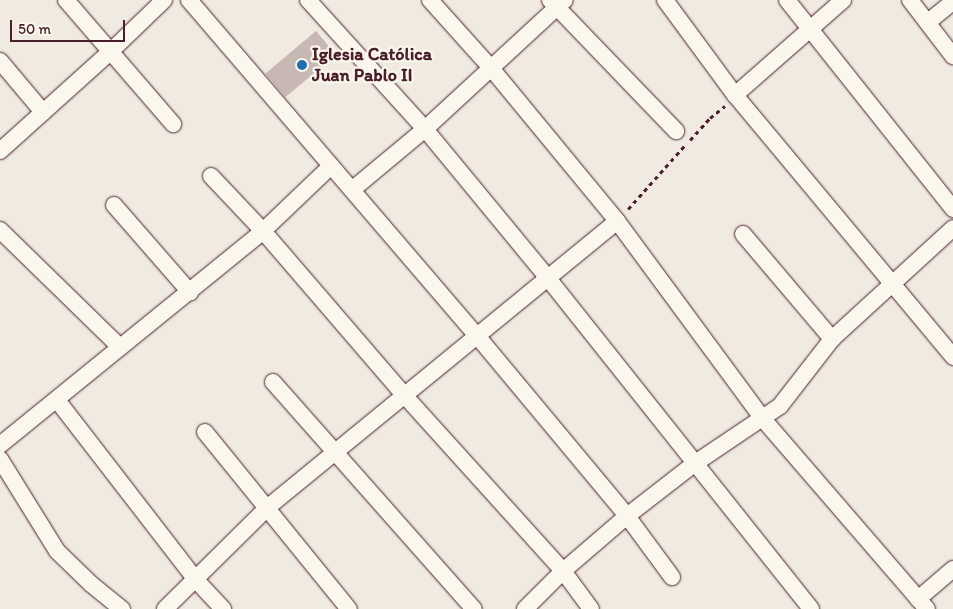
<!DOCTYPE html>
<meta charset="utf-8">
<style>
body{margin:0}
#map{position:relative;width:953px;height:609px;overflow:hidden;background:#f0eae0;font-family:Itim,sans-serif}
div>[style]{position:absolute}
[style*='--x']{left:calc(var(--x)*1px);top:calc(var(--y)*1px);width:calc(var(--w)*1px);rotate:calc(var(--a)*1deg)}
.building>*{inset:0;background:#c8b8b3;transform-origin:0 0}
.path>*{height:2.5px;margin-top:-1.25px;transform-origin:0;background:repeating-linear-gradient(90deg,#4a1f2b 0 4px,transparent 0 8px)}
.roads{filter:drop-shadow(0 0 1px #4a1f2b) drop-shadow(0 0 1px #4a1f2b)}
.minor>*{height:16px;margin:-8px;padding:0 8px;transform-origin:8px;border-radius:8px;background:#fbf7ec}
.dots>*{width:14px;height:14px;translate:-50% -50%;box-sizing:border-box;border:2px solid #fbf7ec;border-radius:50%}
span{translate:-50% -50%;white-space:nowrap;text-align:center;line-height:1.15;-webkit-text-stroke:4.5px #fbf7ec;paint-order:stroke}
.poi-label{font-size:18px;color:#4a1f2b;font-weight:700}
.left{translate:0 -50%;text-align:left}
.scale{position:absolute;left:10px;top:20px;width:115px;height:22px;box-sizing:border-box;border:2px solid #4a1f2b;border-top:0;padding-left:6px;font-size:15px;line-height:18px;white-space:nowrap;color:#4a1f2b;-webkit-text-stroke:4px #fbf7ec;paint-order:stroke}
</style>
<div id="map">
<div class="building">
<div style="left:316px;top:31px;width:31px;height:66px;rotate:50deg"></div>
</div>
<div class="path">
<div style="--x:690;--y:140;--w:30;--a:-48"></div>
<div style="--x:710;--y:118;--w:19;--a:-39"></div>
<div style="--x:628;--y:209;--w:87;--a:-48.3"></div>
</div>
<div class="roads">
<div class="minor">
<div style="--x:66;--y:0;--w:164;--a:49.2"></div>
<div style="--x:189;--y:0;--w:444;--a:49.4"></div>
<div style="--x:478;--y:337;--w:233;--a:50.2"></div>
<div style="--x:627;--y:516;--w:76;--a:53.6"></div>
<div style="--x:308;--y:0;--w:174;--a:47.8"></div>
<div style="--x:425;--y:129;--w:192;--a:50.5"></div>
<div style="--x:547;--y:277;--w:424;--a:51.5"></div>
<div style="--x:430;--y:0;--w:91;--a:48.1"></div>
<div style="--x:491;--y:68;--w:198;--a:50.5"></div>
<div style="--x:617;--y:221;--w:246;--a:53.6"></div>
<div style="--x:763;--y:419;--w:251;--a:49.2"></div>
<div style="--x:550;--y:0;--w:182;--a:46.1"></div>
<div style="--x:665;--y:0;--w:118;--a:53.6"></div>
<div style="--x:735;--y:95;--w:341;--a:50.2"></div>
<div style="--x:787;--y:0;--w:267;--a:51.5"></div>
<div style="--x:910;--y:0;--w:71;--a:52.5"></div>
<div style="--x:928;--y:22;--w:32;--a:-39"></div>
<div style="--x:0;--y:61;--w:67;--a:49.9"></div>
<div style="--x:735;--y:95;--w:144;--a:-41.3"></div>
<div style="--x:0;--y:151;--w:148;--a:-42"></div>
<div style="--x:110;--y:52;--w:75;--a:-43.9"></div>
<div style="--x:211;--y:176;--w:76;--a:46.6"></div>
<div style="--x:263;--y:231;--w:218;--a:49.3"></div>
<div style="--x:405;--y:396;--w:236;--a:47.9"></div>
<div style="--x:563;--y:571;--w:47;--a:53.6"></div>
<div style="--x:353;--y:189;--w:94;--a:-39.8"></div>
<div style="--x:425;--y:129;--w:190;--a:-42.7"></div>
<div style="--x:114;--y:205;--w:116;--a:48.9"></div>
<div style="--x:0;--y:230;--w:168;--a:44.3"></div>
<div style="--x:743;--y:234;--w:138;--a:49.7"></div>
<div style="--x:273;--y:382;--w:303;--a:48.5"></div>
<div style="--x:57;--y:400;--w:227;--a:52.3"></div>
<div style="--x:196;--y:580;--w:40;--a:47"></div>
<div style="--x:205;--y:432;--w:228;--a:50.9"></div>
<div style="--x:0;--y:445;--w:339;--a:-39.1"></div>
<div style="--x:263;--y:231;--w:94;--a:-43.7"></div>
<div style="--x:0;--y:459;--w:108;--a:58.2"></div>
<div style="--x:57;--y:551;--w:47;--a:44.1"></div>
<div style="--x:91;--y:584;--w:40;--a:39"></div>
<div style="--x:918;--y:599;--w:46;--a:-40.6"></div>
<div style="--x:165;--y:609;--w:145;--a:-44.7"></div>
<div style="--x:268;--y:507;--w:451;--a:-39.3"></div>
<div style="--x:525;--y:609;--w:54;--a:-45"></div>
<div style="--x:563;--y:571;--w:84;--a:-40.7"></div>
<div style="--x:627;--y:516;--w:85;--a:-37.8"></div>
<div style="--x:694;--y:464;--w:104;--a:-34"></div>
<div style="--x:780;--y:406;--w:85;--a:-52.2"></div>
<div style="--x:832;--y:339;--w:164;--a:-42.5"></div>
</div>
</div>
<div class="dots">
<div style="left:302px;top:65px;background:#1f6fb2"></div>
</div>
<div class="poi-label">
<span class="left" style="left:312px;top:65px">Iglesia Católica<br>Juan Pablo II</span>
</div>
<div class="scale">50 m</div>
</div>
